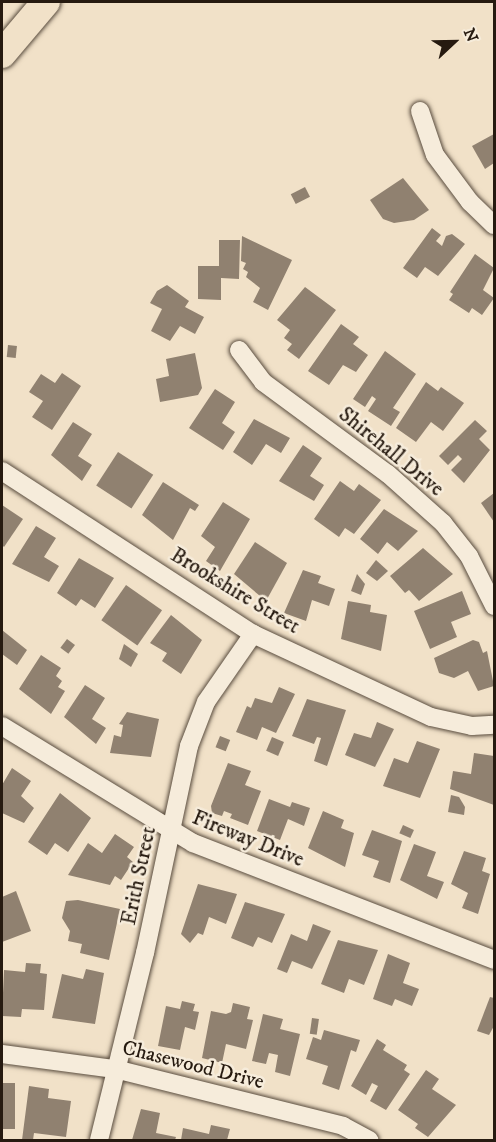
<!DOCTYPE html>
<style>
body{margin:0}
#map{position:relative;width:496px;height:1142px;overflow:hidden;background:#f1e1c8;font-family:"IM FELL DW Pica",serif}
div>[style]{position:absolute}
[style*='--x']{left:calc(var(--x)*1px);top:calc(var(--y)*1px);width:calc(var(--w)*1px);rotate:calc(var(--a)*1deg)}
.building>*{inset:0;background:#908170;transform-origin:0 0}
.roads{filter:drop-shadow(0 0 2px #594c3e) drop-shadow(0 0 2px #594c3e)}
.minor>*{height:18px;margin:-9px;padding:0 9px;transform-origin:9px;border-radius:9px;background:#f6ecdb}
.primary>*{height:28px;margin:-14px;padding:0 14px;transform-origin:14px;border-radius:14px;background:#f1e1c8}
span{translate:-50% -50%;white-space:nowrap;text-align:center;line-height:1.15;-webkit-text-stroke:5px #f6ecdb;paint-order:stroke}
.street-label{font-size:21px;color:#261a10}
.frame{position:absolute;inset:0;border:3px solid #261a10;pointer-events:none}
.north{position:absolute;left:424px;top:12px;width:60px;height:60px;-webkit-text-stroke:4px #f6ecdb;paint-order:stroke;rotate:68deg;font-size:16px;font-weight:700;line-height:24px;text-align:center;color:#261a10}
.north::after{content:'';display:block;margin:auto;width:21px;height:27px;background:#261a10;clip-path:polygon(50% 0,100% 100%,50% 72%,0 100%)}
</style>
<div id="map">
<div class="building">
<div style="clip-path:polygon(494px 134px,494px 163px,485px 169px,472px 146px)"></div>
<div style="clip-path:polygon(403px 178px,429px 210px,414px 220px,394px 223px,383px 219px,370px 200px)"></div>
<div style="left:305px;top:187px;width:11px;height:16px;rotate:63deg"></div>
<div style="clip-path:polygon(432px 228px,441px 235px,436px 241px,442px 246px,446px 236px,452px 234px,465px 244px,438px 276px,425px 267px,417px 278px,403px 268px)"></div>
<div style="clip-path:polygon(242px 236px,292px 260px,268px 310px,253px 302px,260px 288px,246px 277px,248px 272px,243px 269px,246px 263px,241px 261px)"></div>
<div style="clip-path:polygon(219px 240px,240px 240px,239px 279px,221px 278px,221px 300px,198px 299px,198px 266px,219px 266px)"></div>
<div style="clip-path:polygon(475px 254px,494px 268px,483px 290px,494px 298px,482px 315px,472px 308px,469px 313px,449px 300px,453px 294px,450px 292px)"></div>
<div style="clip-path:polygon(167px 285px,189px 301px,185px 307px,204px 317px,195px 334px,180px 326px,170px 341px,151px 331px,162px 309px,150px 303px,157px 291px)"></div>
<div style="clip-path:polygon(305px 287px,336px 310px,299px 359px,287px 350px,292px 344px,284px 338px,290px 330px,277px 320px)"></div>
<div style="clip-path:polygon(341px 324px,359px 337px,353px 344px,368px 355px,356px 372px,343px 365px,329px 385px,308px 371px)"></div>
<div style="left:8px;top:345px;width:9px;height:12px;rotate:6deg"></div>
<div style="clip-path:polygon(385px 351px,416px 374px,393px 408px,400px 412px,391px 426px,368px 411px,376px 399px,372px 396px,365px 407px,353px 399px)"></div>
<div style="clip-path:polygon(195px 353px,202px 388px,198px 395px,160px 402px,156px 379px,169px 376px,166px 359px)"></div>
<div style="clip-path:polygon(62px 373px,81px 386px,52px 430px,32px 417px,43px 401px,29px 392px,41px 374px,55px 383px)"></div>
<div style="clip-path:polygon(426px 382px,438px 391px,441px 387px,464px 403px,443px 431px,431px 422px,416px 442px,396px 428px)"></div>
<div style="clip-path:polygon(215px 389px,235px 402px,222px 423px,235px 432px,223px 450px,189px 428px)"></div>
<div style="clip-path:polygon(254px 419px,290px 438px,281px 453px,266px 444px,252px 465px,233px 452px)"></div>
<div style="clip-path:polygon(475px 420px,487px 431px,479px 439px,490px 450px,464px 483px,451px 470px,462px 459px,458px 455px,448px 465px,439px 456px)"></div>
<div style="clip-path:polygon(73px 422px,92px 434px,78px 456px,92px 465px,82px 481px,51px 455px)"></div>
<div style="clip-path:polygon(303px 445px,322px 458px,310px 476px,324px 485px,314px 501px,279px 481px)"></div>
<div style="left:118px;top:452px;width:42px;height:40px;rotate:33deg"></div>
<div style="clip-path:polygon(340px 481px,354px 491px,359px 484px,381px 500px,354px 534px,345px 528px,339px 537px,314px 519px)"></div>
<div style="clip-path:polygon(163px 482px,199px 505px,195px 511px,190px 508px,173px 540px,142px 515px)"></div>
<div style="clip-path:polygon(494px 493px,494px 522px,481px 503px)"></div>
<div style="clip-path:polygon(223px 502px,250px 519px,220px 571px,206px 561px,215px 547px,201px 536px)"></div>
<div style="clip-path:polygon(2px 505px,23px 519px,4px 547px,2px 545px)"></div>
<div style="clip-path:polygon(384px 509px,418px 531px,398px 551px,387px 542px,378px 554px,360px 539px)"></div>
<div style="clip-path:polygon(36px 526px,56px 538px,44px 557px,59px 566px,49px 582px,12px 564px)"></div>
<div style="clip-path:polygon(255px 542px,287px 563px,266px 601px,234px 574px)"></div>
<div style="clip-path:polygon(423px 548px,453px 574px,419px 601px,409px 590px,405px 593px,390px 576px)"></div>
<div style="clip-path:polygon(79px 558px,114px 578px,95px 608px,81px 599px,76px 606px,57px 593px)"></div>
<div style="clip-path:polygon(376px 560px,388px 571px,377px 581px,366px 573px)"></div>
<div style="clip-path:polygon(303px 570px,321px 576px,318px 583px,335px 589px,329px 606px,312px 600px,306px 621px,284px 613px)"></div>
<div style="clip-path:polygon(357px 574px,365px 584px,361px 595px,351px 591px)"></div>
<div style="left:126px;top:585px;width:44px;height:43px;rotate:35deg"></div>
<div style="clip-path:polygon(462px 591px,471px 614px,451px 622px,457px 637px,430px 649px,414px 611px)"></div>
<div style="clip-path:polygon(348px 601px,371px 605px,370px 612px,387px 615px,381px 651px,341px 639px)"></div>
<div style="clip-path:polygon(171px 615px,202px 640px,181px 674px,162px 661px,167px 653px,150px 643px)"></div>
<div style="clip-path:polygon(2px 630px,27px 650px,17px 665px,2px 654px)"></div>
<div style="left:67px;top:639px;width:10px;height:11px;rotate:37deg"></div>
<div style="clip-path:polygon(473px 640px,479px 642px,483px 653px,487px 651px,494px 686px,478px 691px,468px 671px,454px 678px,439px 673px,434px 658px)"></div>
<div style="clip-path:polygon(124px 644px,138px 654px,131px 667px,119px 659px)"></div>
<div style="clip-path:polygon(41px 655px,61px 668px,56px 676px,62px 681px,58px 687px,65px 691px,51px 714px,19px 689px)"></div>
<div style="clip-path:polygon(85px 685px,105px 698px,92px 719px,106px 728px,96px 744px,64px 717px)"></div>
<div style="clip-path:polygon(279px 687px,295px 694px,276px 733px,262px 727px,257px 740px,236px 732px,247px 706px,251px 708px,255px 698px,272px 703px)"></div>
<div style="clip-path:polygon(307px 699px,346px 710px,327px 766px,314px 761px,321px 738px,317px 737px,314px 744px,292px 736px)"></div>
<div style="clip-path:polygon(127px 712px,159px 719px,151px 757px,110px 753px,114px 735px,121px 737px,123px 725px,119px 724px)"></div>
<div style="clip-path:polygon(377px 722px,394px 729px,375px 767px,345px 755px,354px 733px,371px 738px)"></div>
<div style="left:220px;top:736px;width:11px;height:12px;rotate:22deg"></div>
<div style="left:272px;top:737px;width:13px;height:15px;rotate:23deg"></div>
<div style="clip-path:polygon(417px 741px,440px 749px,420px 798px,383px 786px,394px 758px,408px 763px)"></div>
<div style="clip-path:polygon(474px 753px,494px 756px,494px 805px,450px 789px,453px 771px,471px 774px)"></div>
<div style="clip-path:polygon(228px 763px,251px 771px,245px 785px,261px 791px,248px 825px,230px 818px,232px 814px,224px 811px,222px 816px,212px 813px,211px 806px)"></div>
<div style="clip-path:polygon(12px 768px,31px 781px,21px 796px,34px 808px,24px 823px,2px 813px,2px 785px)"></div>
<div style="clip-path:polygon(60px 793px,91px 818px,68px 852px,55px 843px,47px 855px,28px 842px)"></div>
<div style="clip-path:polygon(451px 795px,459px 797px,465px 807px,464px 815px,448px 812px)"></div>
<div style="clip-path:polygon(269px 799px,290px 807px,292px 802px,310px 808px,304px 826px,288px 819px,280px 840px,257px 831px)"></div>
<div style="clip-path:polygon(323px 811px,344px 820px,341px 828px,354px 833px,345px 867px,308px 848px)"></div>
<div style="left:403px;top:825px;width:12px;height:9px;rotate:24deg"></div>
<div style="clip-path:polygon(372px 830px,402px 841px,390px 883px,373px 877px,379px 861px,362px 855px)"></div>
<div style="clip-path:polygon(115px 834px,134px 847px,127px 857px,133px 862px,121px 880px,115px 876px,110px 885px,68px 875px,88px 843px,102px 853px)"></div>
<div style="clip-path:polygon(414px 844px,436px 852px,427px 876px,444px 882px,437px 899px,400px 880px)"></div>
<div style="clip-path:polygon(464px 851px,486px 858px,482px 871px,490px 874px,478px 914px,462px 908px,468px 893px,451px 884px)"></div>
<div style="clip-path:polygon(198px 884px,237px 894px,226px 924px,209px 917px,203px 935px,198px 933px,190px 943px,181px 934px)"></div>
<div style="clip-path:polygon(16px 891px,31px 931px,2px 942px,2px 897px)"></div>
<div style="clip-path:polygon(78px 900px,120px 909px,109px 960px,80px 953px,82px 944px,68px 941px,70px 931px,62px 918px,66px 901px)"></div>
<div style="clip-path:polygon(245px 902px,285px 914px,272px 943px,258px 937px,253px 947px,231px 938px)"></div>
<div style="clip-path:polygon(313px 924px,331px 931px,312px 969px,292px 961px,287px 973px,277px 969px,291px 934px,307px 941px)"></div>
<div style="clip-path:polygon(338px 940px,378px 950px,364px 985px,349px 979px,344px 993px,321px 984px)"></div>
<div style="clip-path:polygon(388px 954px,410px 963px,403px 983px,419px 989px,412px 1006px,395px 999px,392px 1006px,373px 999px)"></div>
<div style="clip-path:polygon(26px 963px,41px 964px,40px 973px,47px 974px,44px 1010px,22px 1009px,21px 1017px,2px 1016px,4px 970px,25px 972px)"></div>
<div style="clip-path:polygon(86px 969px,104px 973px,95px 1024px,52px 1018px,62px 974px,83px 979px)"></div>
<div style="clip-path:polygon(490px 997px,494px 998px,494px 1026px,489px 1035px,477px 1031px)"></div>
<div style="clip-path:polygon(182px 1001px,195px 1004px,193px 1011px,199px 1012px,195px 1030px,185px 1027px,180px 1050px,158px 1046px,166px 1006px,180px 1009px)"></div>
<div style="clip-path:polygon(233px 1003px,250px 1007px,247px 1019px,253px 1020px,246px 1049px,226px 1044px,222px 1063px,202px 1058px,211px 1011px,226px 1014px,231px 1012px)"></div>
<div style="clip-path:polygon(263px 1014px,283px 1019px,280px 1029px,300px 1034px,290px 1076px,275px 1072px,278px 1055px,269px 1053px,266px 1064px,252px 1061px)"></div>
<div style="left:312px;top:1018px;width:7px;height:16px;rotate:8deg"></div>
<div style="clip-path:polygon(324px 1030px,360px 1040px,356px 1052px,351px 1050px,339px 1090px,322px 1084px,328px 1066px,306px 1059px,313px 1037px,321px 1040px)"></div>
<div style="clip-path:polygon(377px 1039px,386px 1045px,383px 1050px,407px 1065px,404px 1070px,410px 1074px,386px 1110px,370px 1101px,378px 1086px,372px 1083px,366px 1095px,351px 1086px)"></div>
<div style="clip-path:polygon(426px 1070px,439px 1079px,432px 1089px,456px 1105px,428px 1137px,415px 1128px,418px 1124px,398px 1110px)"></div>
<div style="left:2px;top:1083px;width:13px;height:46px"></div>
<div style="clip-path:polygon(29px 1086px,49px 1089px,48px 1098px,71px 1101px,66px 1137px,34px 1133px,33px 1140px,22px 1140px)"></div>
<div style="clip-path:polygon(141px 1109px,160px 1113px,156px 1133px,176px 1137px,175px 1140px,132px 1140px)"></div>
<div style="clip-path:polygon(211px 1125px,230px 1129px,227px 1140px,181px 1140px,183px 1128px,209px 1134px)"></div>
</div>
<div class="roads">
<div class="minor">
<div style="--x:420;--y:111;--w:46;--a:71.2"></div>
<div style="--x:435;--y:155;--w:59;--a:53.3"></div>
<div style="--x:470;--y:202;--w:33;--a:44"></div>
<div style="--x:239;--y:350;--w:40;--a:53"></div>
<div style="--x:263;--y:382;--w:155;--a:36.4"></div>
<div style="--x:388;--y:474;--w:74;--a:41.7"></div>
<div style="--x:443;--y:523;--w:42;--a:51.8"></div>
<div style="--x:469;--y:556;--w:56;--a:63.4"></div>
<div style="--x:2;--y:471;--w:299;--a:33"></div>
<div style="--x:253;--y:634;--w:196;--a:25"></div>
<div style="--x:431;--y:717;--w:42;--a:12.4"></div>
<div style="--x:472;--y:726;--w:22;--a:-3"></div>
<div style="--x:2;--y:726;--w:224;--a:31.5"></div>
<div style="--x:193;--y:843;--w:323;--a:21.2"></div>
<div style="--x:2;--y:1054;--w:114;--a:7.6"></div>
<div style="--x:115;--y:1069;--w:235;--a:14"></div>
<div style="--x:343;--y:1126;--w:30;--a:28"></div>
<div style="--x:99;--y:1140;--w:193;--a:-76.2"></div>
<div style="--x:145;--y:953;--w:212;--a:-78"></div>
<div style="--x:189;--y:746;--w:47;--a:-68.9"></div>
<div style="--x:206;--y:702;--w:83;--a:-55.3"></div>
</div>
<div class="primary">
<div style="--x:2;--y:54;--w:68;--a:-49.8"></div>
</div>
</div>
<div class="street-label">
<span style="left:391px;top:452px;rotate:39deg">Shirehall Drive</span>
<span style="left:235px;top:591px;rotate:31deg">Brookshire Street</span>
<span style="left:248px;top:839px;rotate:22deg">Fireway Drive</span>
<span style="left:139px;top:876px;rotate:-78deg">Erith Street</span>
<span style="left:193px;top:1065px;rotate:14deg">Chasewood Drive</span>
</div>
<div class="frame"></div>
<div class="north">N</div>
</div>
